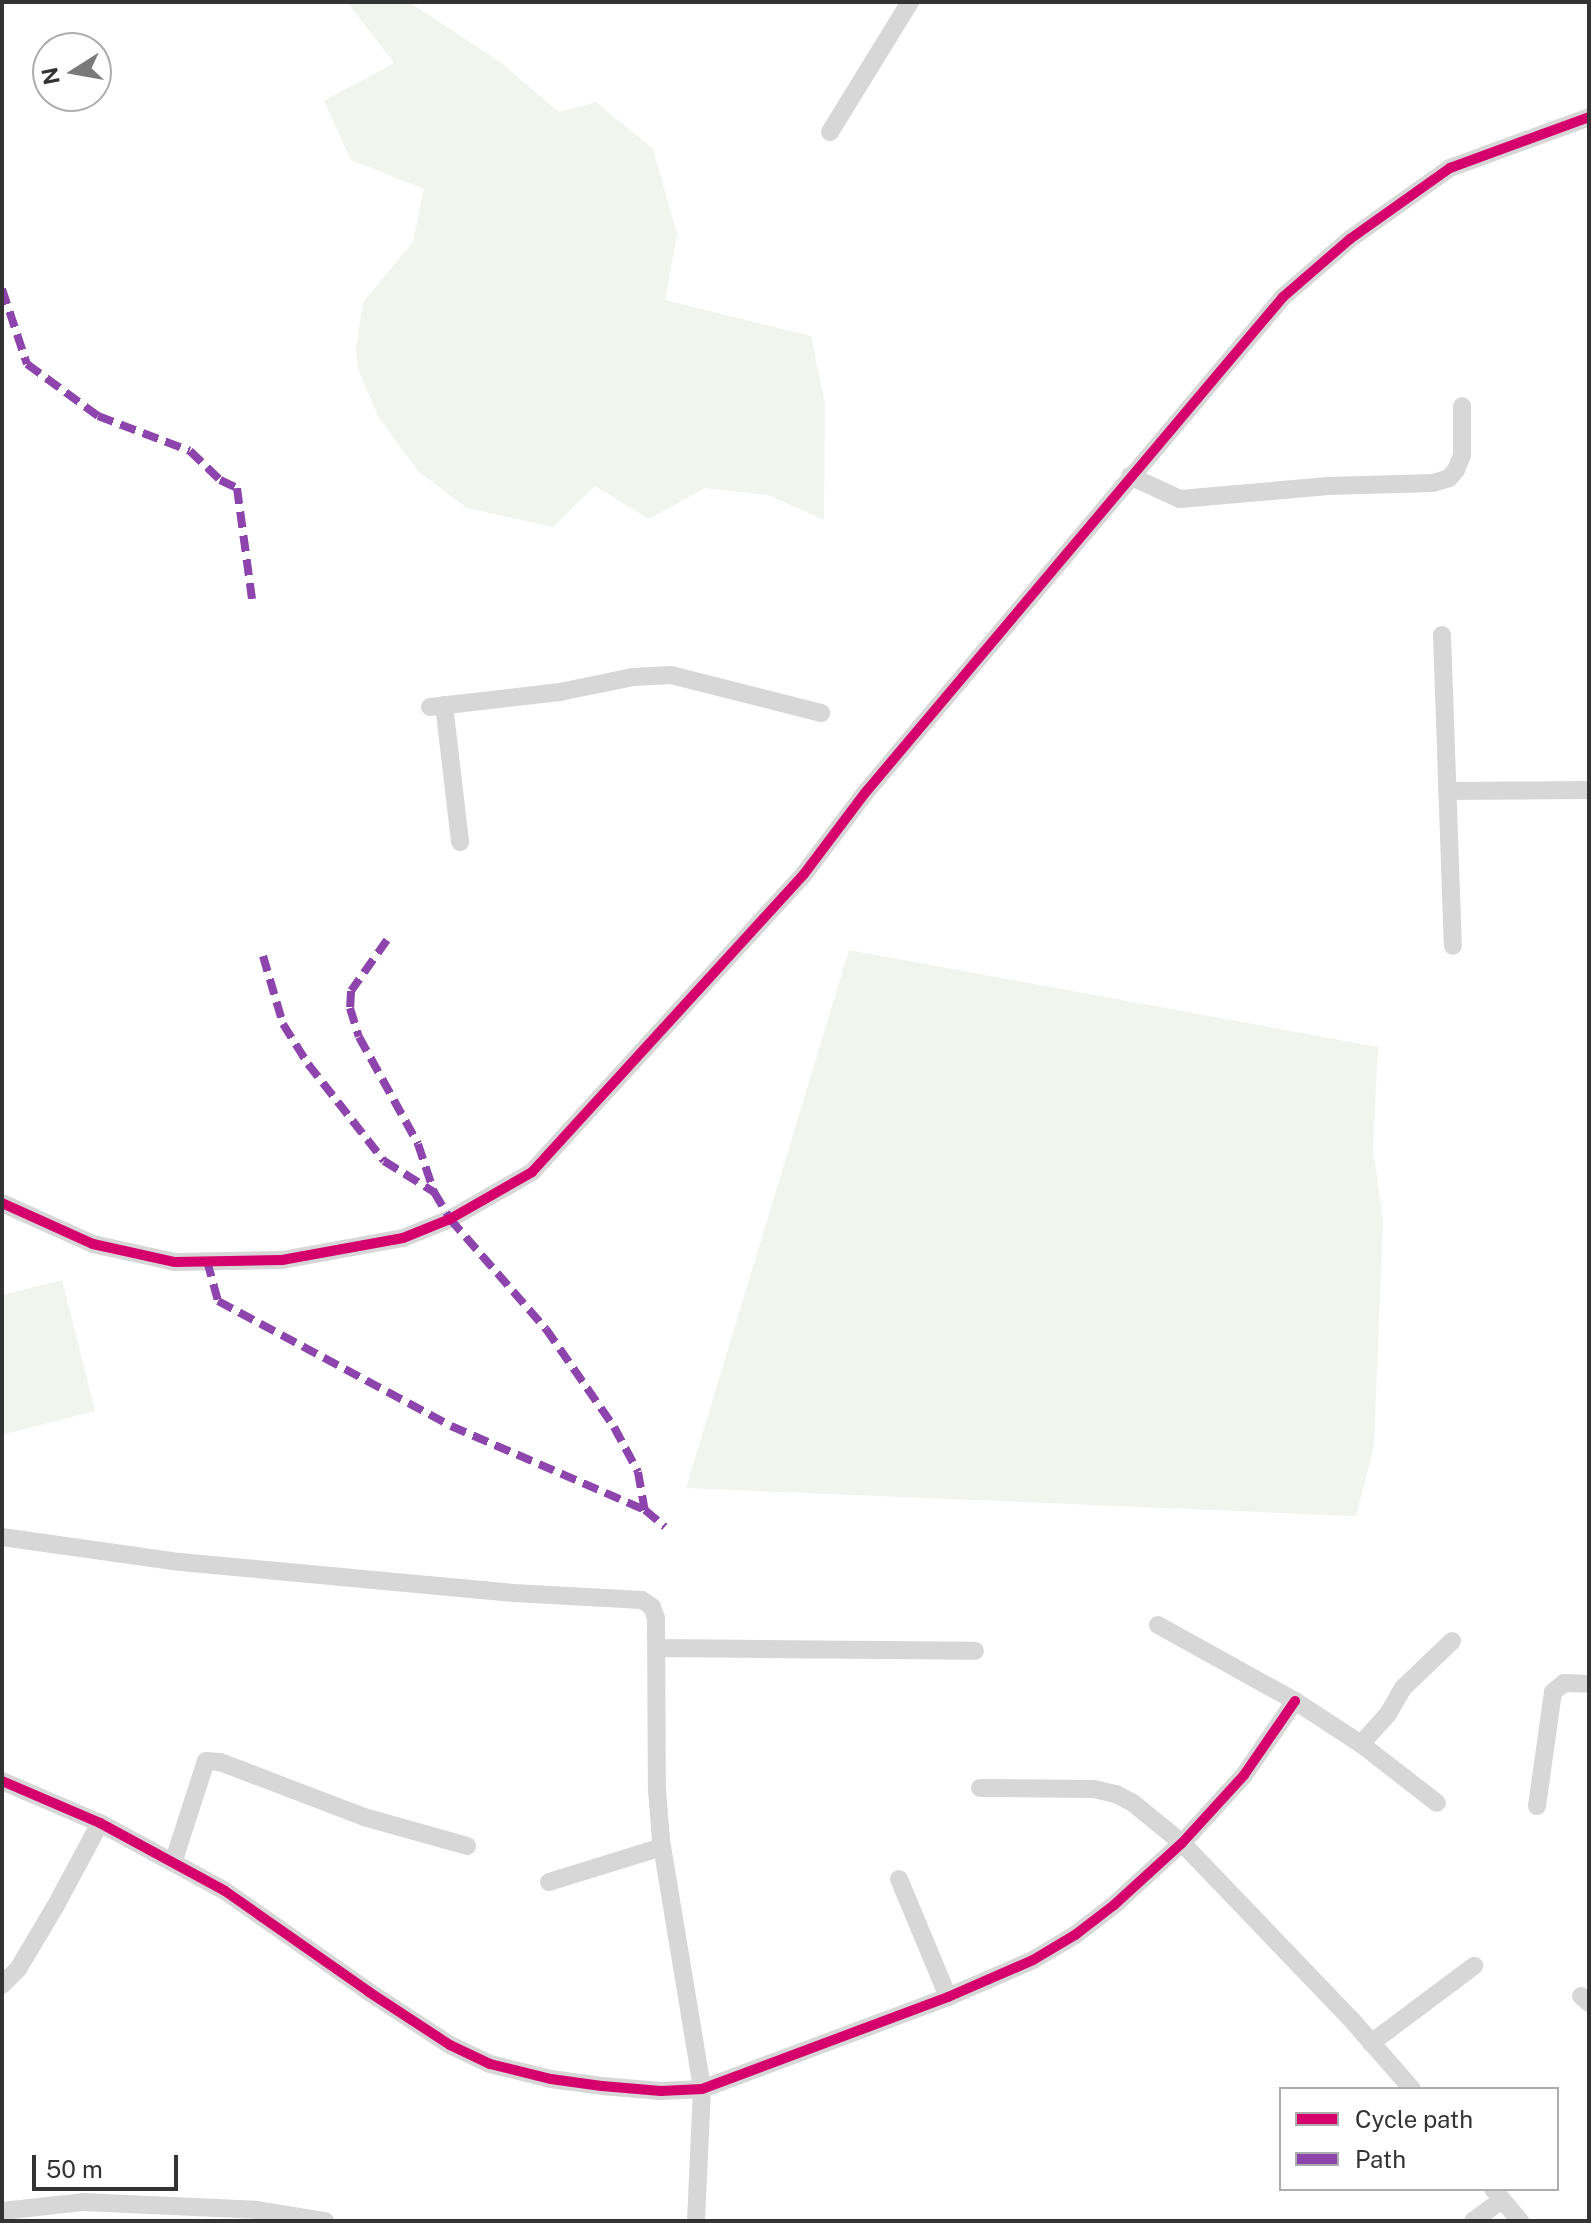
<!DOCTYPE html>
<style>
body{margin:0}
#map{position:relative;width:1591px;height:2223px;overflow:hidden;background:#fff;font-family:"Public Sans",sans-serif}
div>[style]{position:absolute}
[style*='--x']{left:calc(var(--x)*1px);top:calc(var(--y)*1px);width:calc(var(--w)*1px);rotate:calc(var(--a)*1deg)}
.green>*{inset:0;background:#f1f5ed}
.minor>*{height:18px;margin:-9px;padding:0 9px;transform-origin:9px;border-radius:9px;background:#d7d7d7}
.quiet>*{height:8px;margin-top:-4px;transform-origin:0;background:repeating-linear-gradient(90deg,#8e44ad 0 16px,transparent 0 24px)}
.cycleway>*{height:10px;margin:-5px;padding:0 5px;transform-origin:5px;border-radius:5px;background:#d6006c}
span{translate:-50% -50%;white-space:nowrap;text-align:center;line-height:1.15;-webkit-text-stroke:8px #fff;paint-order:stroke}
.frame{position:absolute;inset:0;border:4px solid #333;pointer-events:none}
.legend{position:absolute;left:1279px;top:2087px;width:280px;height:104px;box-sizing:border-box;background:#fff;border:2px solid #adadad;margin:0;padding:10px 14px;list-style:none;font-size:24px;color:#333}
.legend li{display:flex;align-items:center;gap:16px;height:40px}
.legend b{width:40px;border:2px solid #adadad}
.north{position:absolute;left:32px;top:32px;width:80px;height:80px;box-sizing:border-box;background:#fff;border:2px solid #adadad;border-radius:50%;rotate:259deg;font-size:22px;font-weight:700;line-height:32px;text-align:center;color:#333}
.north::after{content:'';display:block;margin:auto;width:28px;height:36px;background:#7a7a7a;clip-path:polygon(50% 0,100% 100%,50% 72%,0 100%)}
.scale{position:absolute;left:32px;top:2155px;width:146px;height:36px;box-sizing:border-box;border:4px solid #333;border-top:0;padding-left:10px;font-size:24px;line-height:28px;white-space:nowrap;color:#333;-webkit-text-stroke:6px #fff;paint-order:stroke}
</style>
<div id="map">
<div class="green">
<div style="clip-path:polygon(347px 2px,409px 2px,500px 62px,559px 112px,596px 102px,653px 149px,677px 234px,665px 300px,811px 336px,825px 404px,824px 520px,768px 495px,705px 488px,649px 519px,595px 486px,553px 527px,467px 508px,419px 472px,379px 418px,358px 369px,356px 349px,363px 302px,413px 242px,424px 189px,351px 160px,324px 101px,394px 63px)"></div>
<div style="clip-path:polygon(849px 950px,1378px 1047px,1373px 1149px,1383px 1220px,1374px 1446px,1356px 1516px,686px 1488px)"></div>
<div style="clip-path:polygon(62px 1280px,95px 1411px,2px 1435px,2px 1295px)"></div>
</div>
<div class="minor">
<div style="--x:830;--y:132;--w:153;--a:-58.4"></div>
<div style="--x:1130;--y:476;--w:55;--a:24.7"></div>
<div style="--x:1180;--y:499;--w:149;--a:-5"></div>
<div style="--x:1328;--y:486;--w:105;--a:-1.6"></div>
<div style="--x:1433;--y:483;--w:17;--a:-17"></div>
<div style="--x:1449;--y:478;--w:11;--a:-49"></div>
<div style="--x:1456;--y:470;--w:16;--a:-68"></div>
<div style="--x:1462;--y:455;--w:49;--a:-90"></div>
<div style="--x:1442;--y:635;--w:311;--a:88"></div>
<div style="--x:444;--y:705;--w:138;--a:83.3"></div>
<div style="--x:430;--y:707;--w:131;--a:-6.6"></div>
<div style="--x:560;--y:692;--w:75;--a:-11.6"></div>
<div style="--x:633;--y:677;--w:38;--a:-3"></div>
<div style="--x:671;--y:675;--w:155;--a:14.2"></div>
<div style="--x:1447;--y:791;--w:142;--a:-0.4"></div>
<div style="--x:2;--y:1203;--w:100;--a:24.3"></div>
<div style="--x:93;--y:1244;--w:84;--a:12.4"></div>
<div style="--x:175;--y:1262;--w:107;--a:-1.1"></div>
<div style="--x:282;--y:1260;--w:123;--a:-10.3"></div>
<div style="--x:403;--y:1238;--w:51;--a:-22"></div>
<div style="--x:450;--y:1219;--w:95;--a:-29.8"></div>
<div style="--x:532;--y:1172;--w:403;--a:-47.6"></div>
<div style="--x:804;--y:874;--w:101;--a:-53"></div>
<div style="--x:865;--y:793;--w:649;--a:-49.88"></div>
<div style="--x:1283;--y:297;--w:89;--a:-40.9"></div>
<div style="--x:1350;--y:239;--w:123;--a:-35.4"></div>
<div style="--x:1450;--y:168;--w:148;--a:-20.1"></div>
<div style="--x:2;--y:1537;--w:180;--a:8"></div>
<div style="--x:180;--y:1562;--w:335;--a:5.3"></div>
<div style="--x:514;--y:1593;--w:128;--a:3.1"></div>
<div style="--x:642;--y:1600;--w:12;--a:35"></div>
<div style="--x:652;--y:1607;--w:12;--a:70"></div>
<div style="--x:656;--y:1618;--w:172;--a:89.7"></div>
<div style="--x:657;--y:1790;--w:50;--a:85.4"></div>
<div style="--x:661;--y:1840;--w:252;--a:80.6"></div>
<div style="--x:702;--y:2089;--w:132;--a:92.6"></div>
<div style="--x:1158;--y:1625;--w:157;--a:29"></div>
<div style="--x:1295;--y:1701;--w:79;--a:33.1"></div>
<div style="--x:1361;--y:1744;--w:96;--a:37.8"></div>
<div style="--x:657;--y:1648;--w:318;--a:0.5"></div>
<div style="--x:1361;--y:1744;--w:40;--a:-48"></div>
<div style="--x:1388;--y:1714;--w:30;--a:-60"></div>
<div style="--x:1403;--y:1688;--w:68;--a:-43.8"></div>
<div style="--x:2;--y:1781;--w:107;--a:23.2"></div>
<div style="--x:100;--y:1823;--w:142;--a:28.5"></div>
<div style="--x:225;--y:1891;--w:176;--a:35"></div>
<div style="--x:369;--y:1992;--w:97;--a:33.2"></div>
<div style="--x:450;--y:2045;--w:44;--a:25.4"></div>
<div style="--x:490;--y:2064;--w:63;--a:13.8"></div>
<div style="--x:551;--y:2079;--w:51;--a:7.8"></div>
<div style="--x:602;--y:2086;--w:59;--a:4.8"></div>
<div style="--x:661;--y:2091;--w:41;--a:-2.8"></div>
<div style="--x:702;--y:2089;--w:263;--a:-20.5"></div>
<div style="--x:948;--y:1997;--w:93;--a:-23.5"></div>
<div style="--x:1033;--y:1960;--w:49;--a:-30.8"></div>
<div style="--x:1075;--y:1935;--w:49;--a:-37.6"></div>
<div style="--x:1114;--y:1905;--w:92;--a:-42.4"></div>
<div style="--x:1182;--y:1843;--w:92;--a:-47.6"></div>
<div style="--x:1244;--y:1775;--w:90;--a:-55.4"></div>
<div style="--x:980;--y:1788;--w:114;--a:0.5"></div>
<div style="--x:1094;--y:1789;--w:23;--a:13"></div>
<div style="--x:1116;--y:1794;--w:19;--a:28"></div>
<div style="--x:1133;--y:1803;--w:63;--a:39.2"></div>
<div style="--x:1182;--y:1843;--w:243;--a:46.2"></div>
<div style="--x:1350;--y:2018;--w:94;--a:48.9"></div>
<div style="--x:1537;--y:1806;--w:115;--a:-82"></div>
<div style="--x:1553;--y:1692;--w:14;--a:-39"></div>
<div style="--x:1564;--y:1683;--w:25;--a:2"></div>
<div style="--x:173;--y:1863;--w:107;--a:-72.1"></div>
<div style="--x:206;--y:1761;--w:14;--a:4"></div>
<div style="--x:220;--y:1762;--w:154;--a:20.9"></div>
<div style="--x:364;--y:1817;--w:107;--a:15.7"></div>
<div style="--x:899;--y:1879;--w:128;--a:67.4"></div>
<div style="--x:549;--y:1882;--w:118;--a:-17.2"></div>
<div style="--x:2;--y:1985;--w:23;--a:-45"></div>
<div style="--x:18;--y:1969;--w:72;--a:-59.2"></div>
<div style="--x:55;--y:1907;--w:95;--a:-61.8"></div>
<div style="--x:1581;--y:1996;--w:11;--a:41"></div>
<div style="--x:1371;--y:2043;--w:129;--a:-36.8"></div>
<div style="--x:1493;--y:2189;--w:42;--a:49.8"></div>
<div style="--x:2;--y:2211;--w:81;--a:-6.3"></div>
<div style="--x:83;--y:2202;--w:173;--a:2.6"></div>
<div style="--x:256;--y:2210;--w:70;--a:9.1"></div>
<div style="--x:1473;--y:2221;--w:36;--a:-36"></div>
</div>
<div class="quiet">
<div style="--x:2;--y:289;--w:79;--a:71.6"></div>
<div style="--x:27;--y:364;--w:88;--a:36.2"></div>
<div style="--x:98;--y:416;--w:98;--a:20.8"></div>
<div style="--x:190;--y:451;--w:42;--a:44"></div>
<div style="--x:220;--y:480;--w:19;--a:25"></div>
<div style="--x:237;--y:488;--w:112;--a:82.3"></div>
<div style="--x:387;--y:940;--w:62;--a:125.2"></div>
<div style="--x:351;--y:991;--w:17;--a:93"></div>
<div style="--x:350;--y:1008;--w:30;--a:73"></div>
<div style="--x:359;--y:1037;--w:122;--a:61.1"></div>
<div style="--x:418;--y:1144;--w:51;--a:71.6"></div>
<div style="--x:263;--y:956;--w:71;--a:73.6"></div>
<div style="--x:283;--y:1024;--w:47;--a:58"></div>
<div style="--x:308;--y:1064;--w:123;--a:51.9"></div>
<div style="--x:384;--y:1161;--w:59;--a:31.8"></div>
<div style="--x:434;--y:1192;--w:31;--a:59"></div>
<div style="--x:450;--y:1219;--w:146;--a:48.9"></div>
<div style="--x:546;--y:1329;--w:119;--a:55.2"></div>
<div style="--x:614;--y:1427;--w:51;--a:61.9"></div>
<div style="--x:638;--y:1472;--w:39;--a:80"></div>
<div style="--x:207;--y:1261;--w:41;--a:74.6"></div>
<div style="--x:218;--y:1301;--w:264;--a:28.2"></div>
<div style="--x:451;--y:1426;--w:211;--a:23.4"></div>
<div style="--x:645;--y:1510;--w:26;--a:40"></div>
</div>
<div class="cycleway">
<div style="--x:2;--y:1203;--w:100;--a:24.3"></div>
<div style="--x:93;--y:1244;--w:84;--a:12.4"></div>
<div style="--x:175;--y:1262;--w:107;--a:-1.1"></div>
<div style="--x:282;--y:1260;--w:123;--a:-10.3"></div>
<div style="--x:403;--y:1238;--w:51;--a:-22"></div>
<div style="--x:450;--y:1219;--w:95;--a:-29.8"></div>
<div style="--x:532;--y:1172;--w:403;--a:-47.6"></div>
<div style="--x:804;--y:874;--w:101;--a:-53"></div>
<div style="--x:865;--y:793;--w:649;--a:-49.88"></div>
<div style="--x:1283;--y:297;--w:89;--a:-40.9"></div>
<div style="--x:1350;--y:239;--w:123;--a:-35.4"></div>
<div style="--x:1450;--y:168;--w:148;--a:-20.1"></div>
<div style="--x:2;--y:1781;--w:107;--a:23.2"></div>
<div style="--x:100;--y:1823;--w:142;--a:28.5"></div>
<div style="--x:225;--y:1891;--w:176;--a:35"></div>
<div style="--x:369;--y:1992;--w:97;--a:33.2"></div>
<div style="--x:450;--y:2045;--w:44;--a:25.4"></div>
<div style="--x:490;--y:2064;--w:63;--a:13.8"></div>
<div style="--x:551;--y:2079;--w:51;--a:7.8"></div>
<div style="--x:602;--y:2086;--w:59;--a:4.8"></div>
<div style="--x:661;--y:2091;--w:41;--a:-2.8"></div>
<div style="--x:702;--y:2089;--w:263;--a:-20.5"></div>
<div style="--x:948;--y:1997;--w:93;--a:-23.5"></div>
<div style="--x:1033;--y:1960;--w:49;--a:-30.8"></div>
<div style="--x:1075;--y:1935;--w:49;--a:-37.6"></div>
<div style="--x:1114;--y:1905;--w:92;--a:-42.4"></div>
<div style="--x:1182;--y:1843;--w:92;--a:-47.6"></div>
<div style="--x:1244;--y:1775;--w:90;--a:-55.4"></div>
</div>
<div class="frame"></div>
<ul class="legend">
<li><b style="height:10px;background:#d6006c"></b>Cycle path</li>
<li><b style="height:10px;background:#8e44ad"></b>Path</li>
</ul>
<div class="north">N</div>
<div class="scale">50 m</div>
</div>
